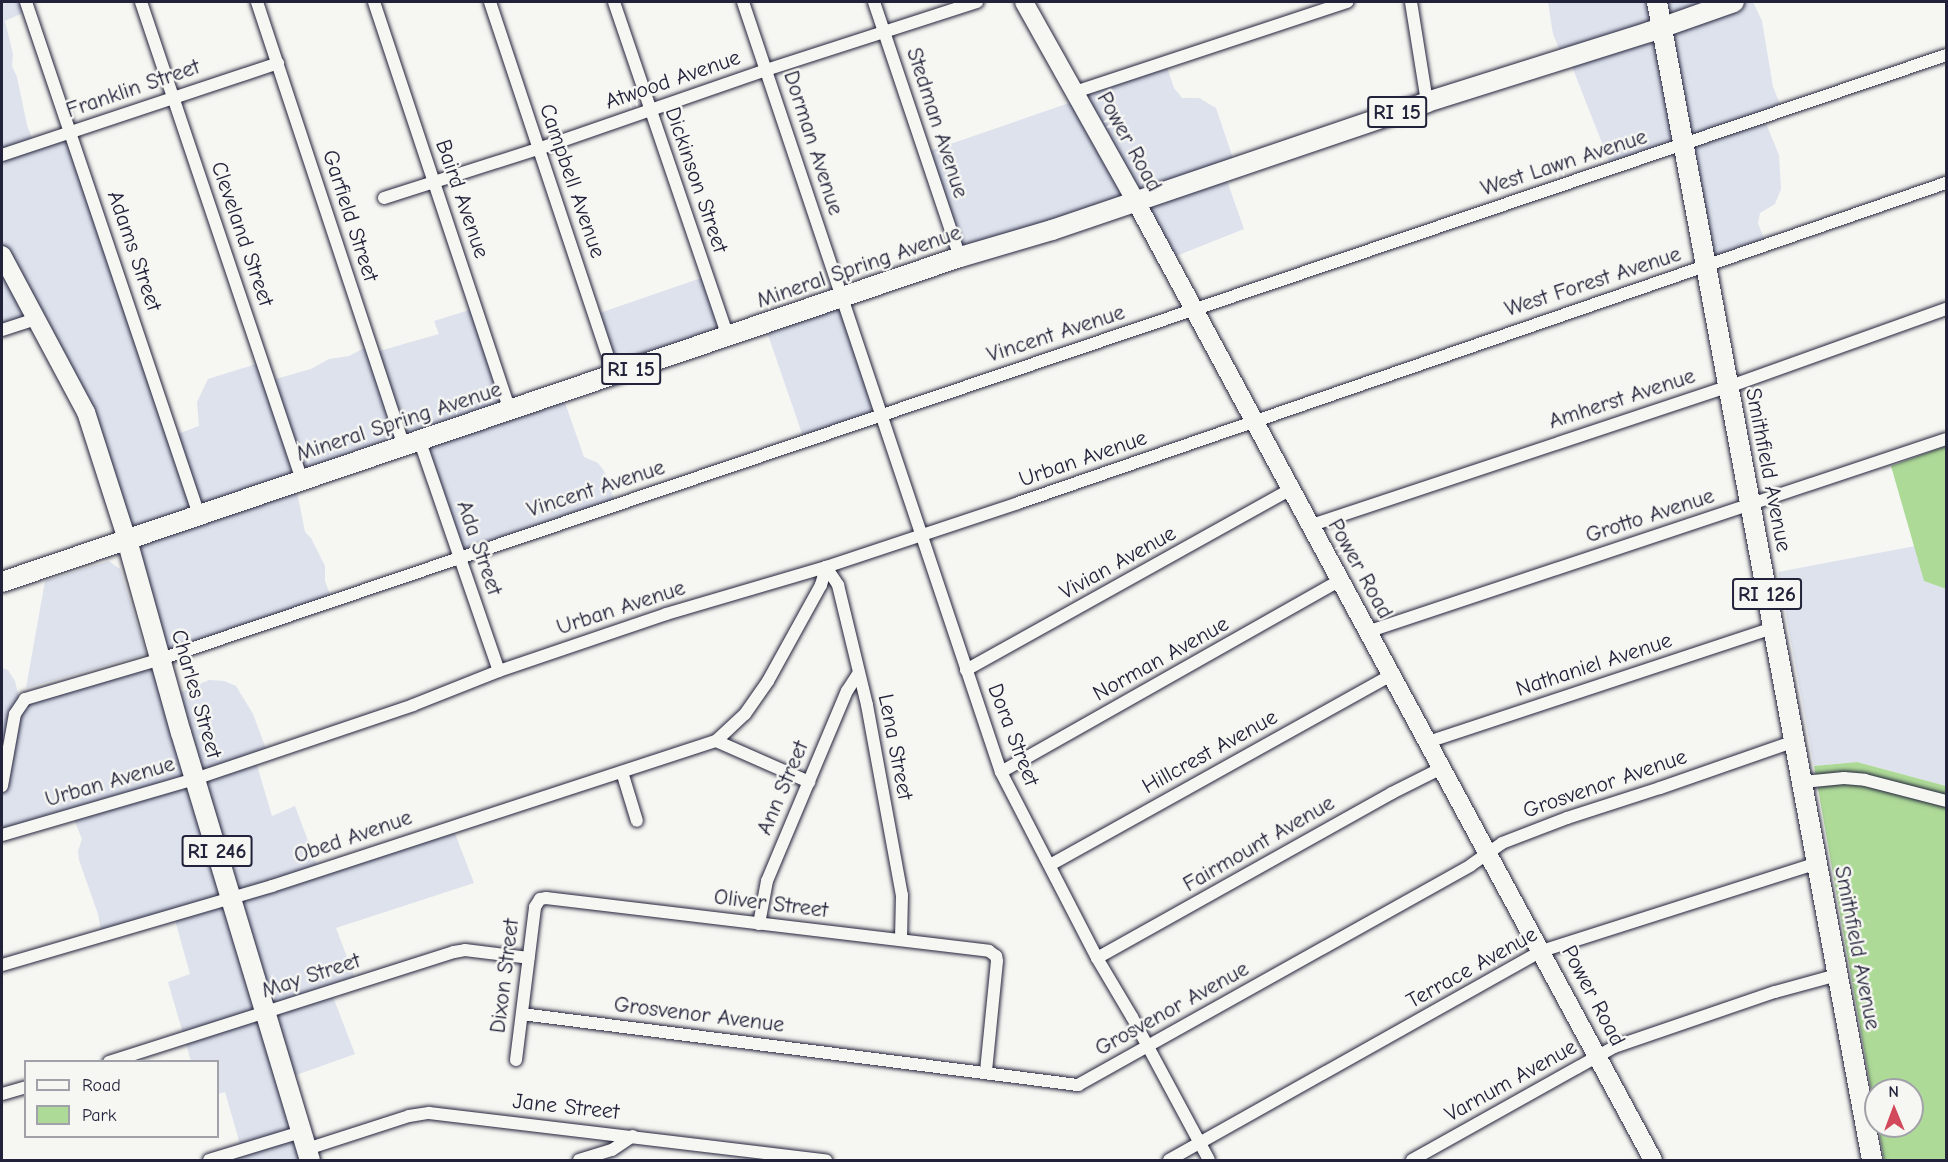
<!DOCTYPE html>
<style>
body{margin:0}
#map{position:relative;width:1948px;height:1162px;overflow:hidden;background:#f6f6f2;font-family:"Comic Neue",sans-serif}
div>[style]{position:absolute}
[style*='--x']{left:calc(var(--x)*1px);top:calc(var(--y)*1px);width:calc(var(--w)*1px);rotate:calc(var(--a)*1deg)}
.built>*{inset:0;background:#dde2ed;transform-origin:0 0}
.green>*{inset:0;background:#aeda98}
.roads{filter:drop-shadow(0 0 2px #22223b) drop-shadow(0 0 2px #22223b)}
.minor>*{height:12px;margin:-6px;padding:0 6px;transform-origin:6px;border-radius:6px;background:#f6f6f2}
.secondary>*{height:18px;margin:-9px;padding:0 9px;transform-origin:9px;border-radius:9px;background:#f6f6f2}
.primary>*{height:20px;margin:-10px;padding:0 10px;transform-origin:10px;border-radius:10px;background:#f6f6f2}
span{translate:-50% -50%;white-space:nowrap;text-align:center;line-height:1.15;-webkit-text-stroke:5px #f6f6f2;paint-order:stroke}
.shield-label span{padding:2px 4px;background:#f6f6f2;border:2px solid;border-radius:4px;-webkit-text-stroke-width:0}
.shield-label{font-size:21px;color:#22223b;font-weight:700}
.street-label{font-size:22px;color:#22223b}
.frame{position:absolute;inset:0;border:3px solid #22223b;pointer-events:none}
.legend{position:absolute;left:24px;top:1060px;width:195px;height:78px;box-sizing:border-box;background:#f6f6f2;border:2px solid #a1a1a9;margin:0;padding:8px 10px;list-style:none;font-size:18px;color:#22223b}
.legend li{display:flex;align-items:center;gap:12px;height:30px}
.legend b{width:30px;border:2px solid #a1a1a9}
.north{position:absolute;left:1864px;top:1078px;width:60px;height:60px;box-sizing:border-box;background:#f6f6f2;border:2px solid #a1a1a9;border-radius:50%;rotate:359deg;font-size:16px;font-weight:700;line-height:24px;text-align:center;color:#22223b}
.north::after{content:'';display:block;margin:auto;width:21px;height:27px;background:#d1495b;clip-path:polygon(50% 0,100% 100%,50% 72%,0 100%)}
</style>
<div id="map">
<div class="built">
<div style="clip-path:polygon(2px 2px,27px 2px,29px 10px,5px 21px,13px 54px,12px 66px,17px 77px,27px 125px,35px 146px,71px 134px,175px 435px,199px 426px,197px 402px,208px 379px,262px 362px,272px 380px,311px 369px,329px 359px,349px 356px,370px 345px,376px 352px,439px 334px,434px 321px,476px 308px,509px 409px,563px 397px,584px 457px,598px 463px,604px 471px,617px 508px,462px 560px,423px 446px,296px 487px,305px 532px,311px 538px,325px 566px,325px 581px,333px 603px,162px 659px,174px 695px,209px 680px,224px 681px,236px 686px,253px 714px,268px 754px,256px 762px,272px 816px,295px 806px,320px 873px,454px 831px,474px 883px,336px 928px,355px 978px,330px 989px,355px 1054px,285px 1079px,310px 1160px,216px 1160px,242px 1151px,225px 1092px,218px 1094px,218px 1062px,191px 1061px,168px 982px,190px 974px,175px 920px,102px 938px,98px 914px,79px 860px,78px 851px,82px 839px,73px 817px,2px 839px,2px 668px,8px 670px,15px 681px,20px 702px,153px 662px,93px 429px,39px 321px,2px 331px)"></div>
<div style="clip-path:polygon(1548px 2px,1753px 2px,1762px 21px,1773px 87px,1783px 111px,1765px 121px,1779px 155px,1781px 189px,1775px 204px,1760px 213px,1758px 223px,1767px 246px,1714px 266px,1684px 149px,1613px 171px,1569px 59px,1563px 58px,1553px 34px)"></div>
<div style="clip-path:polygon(1167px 67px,1174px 88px,1182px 98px,1199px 98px,1216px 108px,1236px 167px,1225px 175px,1244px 229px,1166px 260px,1136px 205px,962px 260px,924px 153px,1078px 100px,1077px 95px)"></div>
<div style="left:707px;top:276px;width:65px;height:115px;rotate:71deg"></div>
<div style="left:842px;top:301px;width:125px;height:81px;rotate:71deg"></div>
<div style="clip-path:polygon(1915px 546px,1924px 581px,1946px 589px,1946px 786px,1857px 762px,1814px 766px,1778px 572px)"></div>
<div style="clip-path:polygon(109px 561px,120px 569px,146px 654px,26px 688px,45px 581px)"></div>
</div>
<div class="green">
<div style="clip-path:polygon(1946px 446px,1946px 589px,1924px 581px,1891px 466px)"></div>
<div style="clip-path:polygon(1857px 762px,1946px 786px,1946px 1160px,1884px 1160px,1878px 1126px,1912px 1126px,1912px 1090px,1876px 1090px,1876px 1117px,1814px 766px)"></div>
</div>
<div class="roads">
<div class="minor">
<div style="--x:26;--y:2;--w:541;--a:71.36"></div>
<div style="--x:141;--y:2;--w:504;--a:71.39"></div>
<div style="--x:257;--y:2;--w:465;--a:71.7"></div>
<div style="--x:374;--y:2;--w:431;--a:71.6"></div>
<div style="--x:490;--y:2;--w:393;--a:71.6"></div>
<div style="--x:614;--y:2;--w:354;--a:71.2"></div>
<div style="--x:743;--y:2;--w:812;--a:71.48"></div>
<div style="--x:1001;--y:772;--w:209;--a:62.7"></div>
<div style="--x:1097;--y:958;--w:69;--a:59.3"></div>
<div style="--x:1132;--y:1017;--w:162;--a:61.7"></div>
<div style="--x:874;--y:2;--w:269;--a:71.4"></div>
<div style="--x:1411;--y:2;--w:101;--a:80.9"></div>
<div style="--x:1075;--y:92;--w:287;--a:-18.3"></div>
<div style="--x:2;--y:155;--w:291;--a:-18.4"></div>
<div style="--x:384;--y:198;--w:162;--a:-17.7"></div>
<div style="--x:538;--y:149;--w:241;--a:-19.1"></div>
<div style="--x:766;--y:70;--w:222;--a:-17.9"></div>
<div style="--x:2;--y:330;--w:38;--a:-18"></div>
<div style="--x:419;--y:439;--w:245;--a:71"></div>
<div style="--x:1309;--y:526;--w:441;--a:-18.4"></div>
<div style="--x:1728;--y:387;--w:232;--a:-19.7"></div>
<div style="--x:826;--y:567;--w:22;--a:56"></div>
<div style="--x:838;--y:585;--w:123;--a:76.4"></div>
<div style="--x:867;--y:705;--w:193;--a:79.6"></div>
<div style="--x:902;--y:895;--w:45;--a:91.3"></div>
<div style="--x:1367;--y:632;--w:610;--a:-18.43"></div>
<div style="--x:966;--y:670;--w:370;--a:-29.1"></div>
<div style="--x:716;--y:741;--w:102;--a:23.8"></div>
<div style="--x:1428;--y:742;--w:363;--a:-18.3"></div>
<div style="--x:622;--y:772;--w:51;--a:73"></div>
<div style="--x:1001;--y:772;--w:388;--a:-29.5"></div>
<div style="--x:1803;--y:782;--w:41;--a:-5.6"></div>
<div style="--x:1844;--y:778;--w:21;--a:5"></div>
<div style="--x:1865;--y:780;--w:84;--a:14.5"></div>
<div style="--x:2;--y:786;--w:73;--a:-79.8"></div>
<div style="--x:15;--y:714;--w:18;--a:-56"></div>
<div style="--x:25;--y:699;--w:142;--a:-16.4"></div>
<div style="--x:161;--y:659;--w:1884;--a:-18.69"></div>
<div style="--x:2;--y:835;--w:201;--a:-16.2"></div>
<div style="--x:195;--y:779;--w:230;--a:-18.7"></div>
<div style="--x:413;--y:705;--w:92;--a:-21.6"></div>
<div style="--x:499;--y:671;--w:176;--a:-18.8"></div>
<div style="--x:666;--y:614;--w:167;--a:-16.4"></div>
<div style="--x:826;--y:567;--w:202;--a:-18.4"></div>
<div style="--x:1018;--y:503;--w:982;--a:-19.03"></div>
<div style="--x:1050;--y:865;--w:389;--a:-29.1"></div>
<div style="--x:759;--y:924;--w:44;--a:-79.5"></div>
<div style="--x:767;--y:881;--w:206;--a:-67.2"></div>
<div style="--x:847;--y:691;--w:20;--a:-57"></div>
<div style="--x:1097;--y:958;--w:338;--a:-29.2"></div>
<div style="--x:1392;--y:793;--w:56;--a:-26.6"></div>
<div style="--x:2;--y:965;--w:281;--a:-16.3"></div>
<div style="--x:272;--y:886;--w:467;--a:-18.1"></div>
<div style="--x:716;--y:741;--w:40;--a:-43"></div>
<div style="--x:745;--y:714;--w:40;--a:-55.1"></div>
<div style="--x:768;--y:681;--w:110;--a:-61.1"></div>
<div style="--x:821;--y:585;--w:19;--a:-74"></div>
<div style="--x:522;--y:1014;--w:561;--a:7.28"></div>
<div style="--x:1078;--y:1085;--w:450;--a:-29.2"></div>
<div style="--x:1471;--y:865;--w:38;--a:-35"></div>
<div style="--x:1502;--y:843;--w:70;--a:-21"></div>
<div style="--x:1567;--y:818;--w:98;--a:-17.9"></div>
<div style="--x:1660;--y:788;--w:143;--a:-19.2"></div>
<div style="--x:516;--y:1060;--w:154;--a:-82.9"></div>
<div style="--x:535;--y:907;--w:9;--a:-58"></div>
<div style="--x:540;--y:899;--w:6;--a:-9"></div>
<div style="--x:546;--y:898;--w:446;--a:6.8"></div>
<div style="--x:989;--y:951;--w:9;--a:36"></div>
<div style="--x:996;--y:956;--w:5;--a:79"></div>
<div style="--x:997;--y:961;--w:111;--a:95.7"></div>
<div style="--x:109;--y:1062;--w:362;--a:-17.7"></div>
<div style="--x:454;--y:952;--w:11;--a:-10"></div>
<div style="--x:465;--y:950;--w:64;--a:7.1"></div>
<div style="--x:2;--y:1094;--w:25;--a:-16"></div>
<div style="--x:307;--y:1149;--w:107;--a:-17.9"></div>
<div style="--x:409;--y:1116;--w:20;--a:-9"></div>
<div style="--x:429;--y:1113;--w:400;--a:6.8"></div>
<div style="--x:209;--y:1160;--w:96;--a:-16.9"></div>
<div style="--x:579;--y:1160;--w:34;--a:-17"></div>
<div style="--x:612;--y:1150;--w:25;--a:-34"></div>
<div style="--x:1169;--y:1160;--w:428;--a:-29.3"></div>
<div style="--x:1542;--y:951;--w:289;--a:-17.7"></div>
<div style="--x:1412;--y:1160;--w:231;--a:-29.2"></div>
<div style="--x:1614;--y:1047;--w:170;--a:-18.9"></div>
<div style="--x:1775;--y:992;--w:64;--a:-15.3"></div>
</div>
<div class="secondary">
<div style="--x:1024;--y:2;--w:227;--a:60.7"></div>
<div style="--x:1135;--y:200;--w:1091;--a:61.65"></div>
<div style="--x:2;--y:255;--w:178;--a:61.9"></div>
<div style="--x:86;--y:412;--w:134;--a:72.2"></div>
</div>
<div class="primary">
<div style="--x:1657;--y:2;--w:1178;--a:79.48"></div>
<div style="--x:127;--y:540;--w:200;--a:74.4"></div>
<div style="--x:181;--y:733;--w:446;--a:73.2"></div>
<div style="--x:2;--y:582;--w:1012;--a:-18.74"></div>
<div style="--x:960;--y:257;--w:96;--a:-16.4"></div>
<div style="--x:1052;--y:230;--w:396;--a:-18.8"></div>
<div style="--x:1427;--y:102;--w:233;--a:-17.5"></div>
<div style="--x:1649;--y:32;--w:90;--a:-19.4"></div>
</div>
</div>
<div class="shield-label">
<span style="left:1397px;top:112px">RI 15</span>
<span style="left:631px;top:369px">RI 15</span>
<span style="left:1767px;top:594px">RI 126</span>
<span style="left:217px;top:851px">RI 246</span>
</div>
<div class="street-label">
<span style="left:673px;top:80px;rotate:-19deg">Atwood Avenue</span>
<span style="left:133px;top:89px;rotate:-19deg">Franklin Street</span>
<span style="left:937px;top:123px;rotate:72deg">Stedman Avenue</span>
<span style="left:1129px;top:142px;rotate:61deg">Power Road</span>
<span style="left:813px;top:143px;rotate:72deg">Dorman Avenue</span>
<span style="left:1564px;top:163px;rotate:-18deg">West Lawn Avenue</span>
<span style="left:696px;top:180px;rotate:71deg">Dickinson Street</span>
<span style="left:572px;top:181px;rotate:71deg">Campbell Avenue</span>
<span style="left:462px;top:199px;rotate:71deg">Baird Avenue</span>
<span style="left:350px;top:216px;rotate:72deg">Garfield Street</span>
<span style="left:242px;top:234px;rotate:71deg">Cleveland Street</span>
<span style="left:134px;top:251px;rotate:71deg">Adams Street</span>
<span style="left:859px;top:267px;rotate:-19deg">Mineral Spring Avenue</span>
<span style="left:1593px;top:282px;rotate:-18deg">West Forest Avenue</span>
<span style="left:1056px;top:334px;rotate:-18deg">Vincent Avenue</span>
<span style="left:1622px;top:399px;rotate:-18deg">Amherst Avenue</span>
<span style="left:399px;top:422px;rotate:-18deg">Mineral Spring Avenue</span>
<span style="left:1083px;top:459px;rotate:-19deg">Urban Avenue</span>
<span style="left:1768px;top:470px;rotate:79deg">Smithfield Avenue</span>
<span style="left:596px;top:489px;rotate:-18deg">Vincent Avenue</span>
<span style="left:1650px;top:516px;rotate:-18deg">Grotto Avenue</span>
<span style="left:479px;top:548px;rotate:71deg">Ada Street</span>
<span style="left:1118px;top:563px;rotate:-29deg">Vivian Avenue</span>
<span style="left:1360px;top:569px;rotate:61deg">Power Road</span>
<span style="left:621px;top:608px;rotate:-18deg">Urban Avenue</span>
<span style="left:1161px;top:659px;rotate:-29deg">Norman Avenue</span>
<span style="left:1594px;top:665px;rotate:-18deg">Nathaniel Avenue</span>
<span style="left:196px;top:694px;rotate:74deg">Charles Street</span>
<span style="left:1013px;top:735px;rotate:69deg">Dora Street</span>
<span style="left:895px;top:747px;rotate:79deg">Lena Street</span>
<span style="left:1210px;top:752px;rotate:-29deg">Hillcrest Avenue</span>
<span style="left:110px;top:782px;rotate:-16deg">Urban Avenue</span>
<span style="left:1605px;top:784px;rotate:-19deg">Grosvenor Avenue</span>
<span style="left:783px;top:788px;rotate:-67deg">Ann Street</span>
<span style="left:353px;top:837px;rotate:-19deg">Obed Avenue</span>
<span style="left:1259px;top:844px;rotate:-30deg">Fairmount Avenue</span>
<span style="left:771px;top:904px;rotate:7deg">Oliver Street</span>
<span style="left:1857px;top:948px;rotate:79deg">Smithfield Avenue</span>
<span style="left:1472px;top:968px;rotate:-29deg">Terrace Avenue</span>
<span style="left:311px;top:976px;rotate:-18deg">May Street</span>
<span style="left:505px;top:976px;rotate:-83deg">Dixon Street</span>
<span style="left:1593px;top:996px;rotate:62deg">Power Road</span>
<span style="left:1172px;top:1009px;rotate:-29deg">Grosvenor Avenue</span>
<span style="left:699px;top:1015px;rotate:7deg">Grosvenor Avenue</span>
<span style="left:1511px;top:1081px;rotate:-29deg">Varnum Avenue</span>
<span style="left:566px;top:1107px;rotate:6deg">Jane Street</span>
</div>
<div class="frame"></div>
<ul class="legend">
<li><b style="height:8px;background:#f6f6f2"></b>Road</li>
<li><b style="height:16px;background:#aeda98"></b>Park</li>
</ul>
<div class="north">N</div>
</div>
